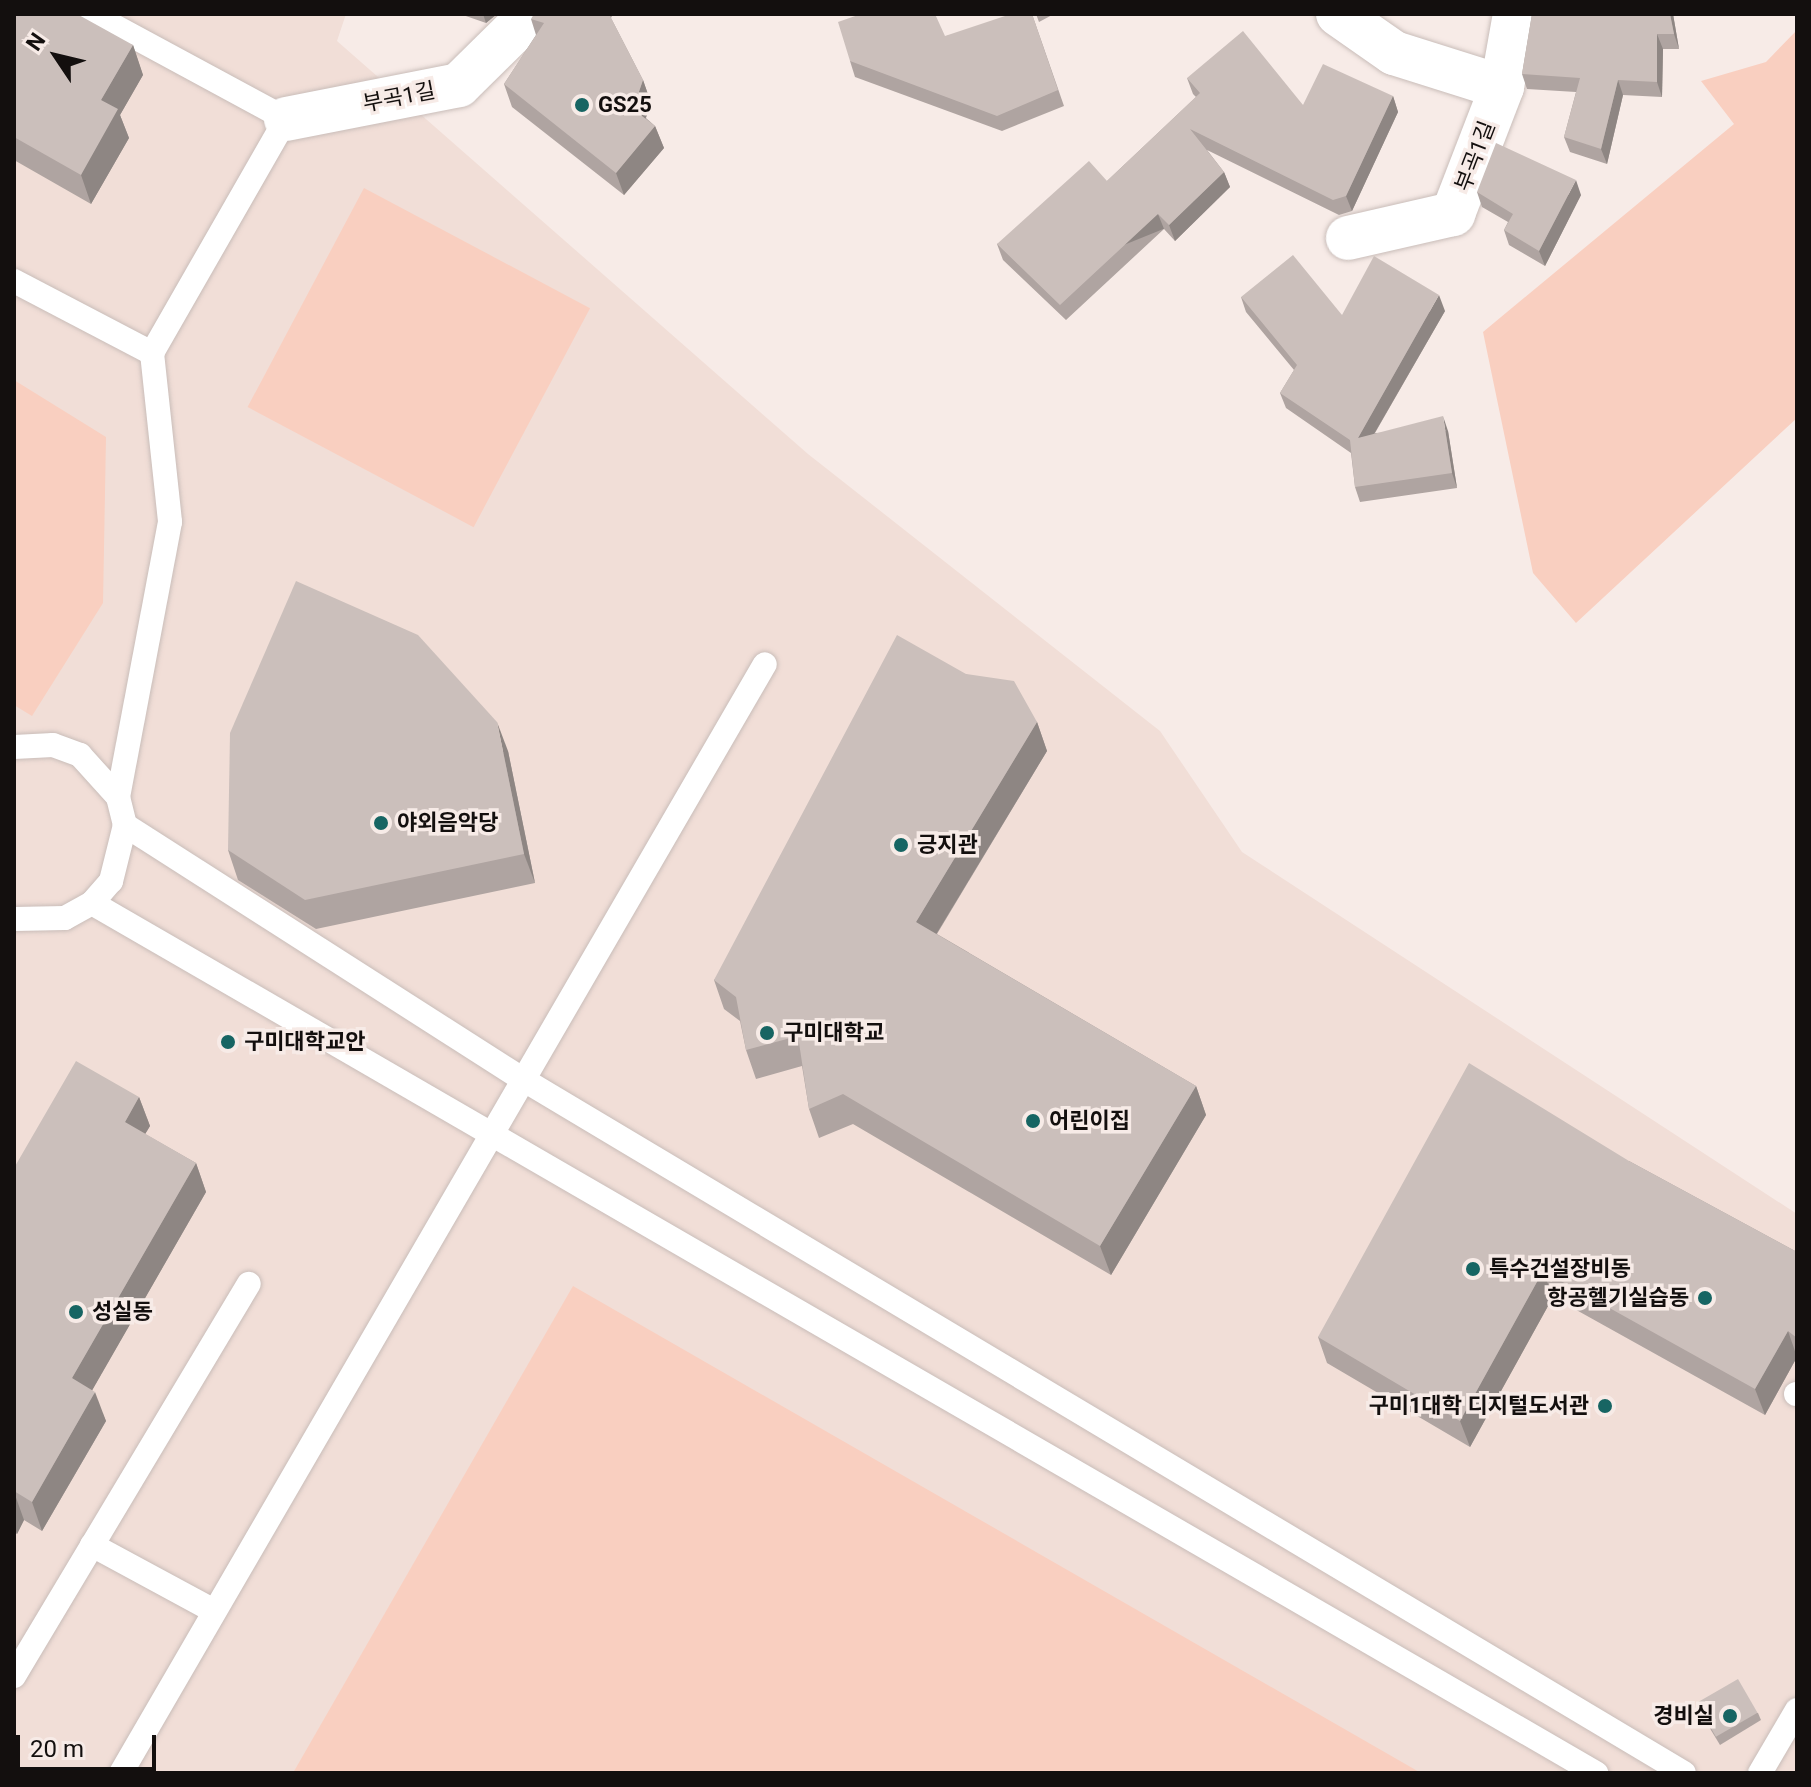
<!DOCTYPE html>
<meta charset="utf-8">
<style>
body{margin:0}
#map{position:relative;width:1811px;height:1787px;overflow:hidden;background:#f7ebe7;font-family:Roboto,"Noto Sans KR",sans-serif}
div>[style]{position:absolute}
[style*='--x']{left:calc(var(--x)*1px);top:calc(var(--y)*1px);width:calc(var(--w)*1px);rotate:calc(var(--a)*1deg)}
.built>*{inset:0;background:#f1ded7}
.green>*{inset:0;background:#f9cfc0;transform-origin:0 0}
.roads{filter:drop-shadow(0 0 2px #c9bdb9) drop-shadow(0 0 2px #c9bdb9)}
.service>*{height:24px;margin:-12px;padding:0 12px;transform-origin:12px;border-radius:12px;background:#fff}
.minor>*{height:44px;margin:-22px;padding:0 22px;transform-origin:22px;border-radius:22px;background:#fff}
.wall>*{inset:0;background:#afa4a1}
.shaded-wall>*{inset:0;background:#8e8683;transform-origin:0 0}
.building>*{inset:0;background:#cbbfbb;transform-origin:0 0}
.dots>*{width:22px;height:22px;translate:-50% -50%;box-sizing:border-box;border:4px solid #f7ebe7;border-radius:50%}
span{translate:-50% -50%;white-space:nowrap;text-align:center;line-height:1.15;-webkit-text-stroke:7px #f7ebe7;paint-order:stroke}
.street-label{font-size:22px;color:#130f0e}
.poi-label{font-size:22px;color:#130f0e;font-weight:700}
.left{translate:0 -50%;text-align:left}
.right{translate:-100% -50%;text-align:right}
.frame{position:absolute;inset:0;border:16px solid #130f0e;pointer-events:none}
.north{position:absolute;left:16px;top:16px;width:80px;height:80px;-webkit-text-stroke:6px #f7ebe7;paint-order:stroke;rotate:305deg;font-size:22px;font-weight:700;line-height:32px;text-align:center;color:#130f0e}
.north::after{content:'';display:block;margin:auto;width:28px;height:36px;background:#130f0e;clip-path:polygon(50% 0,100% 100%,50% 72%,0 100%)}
.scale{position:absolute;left:16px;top:1735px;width:140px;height:36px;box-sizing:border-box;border:4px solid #130f0e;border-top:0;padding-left:10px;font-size:24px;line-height:28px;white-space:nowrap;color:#130f0e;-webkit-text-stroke:6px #f7ebe7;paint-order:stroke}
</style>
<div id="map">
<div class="built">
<div style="clip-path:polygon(14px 14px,346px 14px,337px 41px,808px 454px,1160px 731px,1242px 852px,1797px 1214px,1797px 1773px,14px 1773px)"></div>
</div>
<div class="green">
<div style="clip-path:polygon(1797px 30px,1797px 418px,1576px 623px,1533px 573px,1483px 332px,1734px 124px,1701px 81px,1766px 62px)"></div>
<div style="left:364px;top:188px;width:256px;height:248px;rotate:28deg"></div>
<div style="clip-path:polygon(14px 380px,106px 437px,103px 603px,32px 716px,14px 705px)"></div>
<div style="clip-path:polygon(573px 1286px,1421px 1773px,293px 1773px)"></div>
</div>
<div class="roads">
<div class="service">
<div style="--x:92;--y:14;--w:221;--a:28.4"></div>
<div style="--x:286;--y:119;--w:270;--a:119.8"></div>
<div style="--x:152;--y:353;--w:170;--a:83.9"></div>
<div style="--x:170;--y:522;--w:280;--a:100.7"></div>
<div style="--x:14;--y:281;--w:156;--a:27.6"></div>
<div style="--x:14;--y:747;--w:39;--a:-3"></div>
<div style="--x:53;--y:745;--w:29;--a:20"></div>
<div style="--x:80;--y:755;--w:57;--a:47.9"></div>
<div style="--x:118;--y:797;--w:29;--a:76"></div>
<div style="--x:125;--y:825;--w:58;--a:104"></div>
<div style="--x:111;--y:881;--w:29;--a:131"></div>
<div style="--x:92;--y:903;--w:31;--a:151"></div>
<div style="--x:65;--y:918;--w:51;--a:178.9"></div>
<div style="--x:125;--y:825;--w:468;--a:32.6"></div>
<div style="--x:519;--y:1077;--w:1357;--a:30.86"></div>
<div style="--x:92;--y:903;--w:1738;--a:30.05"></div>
<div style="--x:1796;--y:1394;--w:1;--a:0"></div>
<div style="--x:92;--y:1545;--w:139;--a:28.4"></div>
<div style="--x:14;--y:1676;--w:457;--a:-59.1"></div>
<div style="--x:121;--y:1773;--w:1282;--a:-59.86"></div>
<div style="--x:1760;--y:1773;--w:73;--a:-59.6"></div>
</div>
<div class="minor">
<div style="--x:1338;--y:14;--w:68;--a:34.9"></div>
<div style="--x:1394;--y:53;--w:113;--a:17.5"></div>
<div style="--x:1502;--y:87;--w:74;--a:-79.9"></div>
<div style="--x:286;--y:119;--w:176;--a:-11.1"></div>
<div style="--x:459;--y:85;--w:101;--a:-44.6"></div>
<div style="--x:1348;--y:238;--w:108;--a:-12.9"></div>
<div style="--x:1453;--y:214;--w:136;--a:-68.9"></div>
</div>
</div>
<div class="wall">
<div style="clip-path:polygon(14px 14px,133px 45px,143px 75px,120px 115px,129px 138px,91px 204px,14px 160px)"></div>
<div style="clip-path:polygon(460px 14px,497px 14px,486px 23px)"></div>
<div style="clip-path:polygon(613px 14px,611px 18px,643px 80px,651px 103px,646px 118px,655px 126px,664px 148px,624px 195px,512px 107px,504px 84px,536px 35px,531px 19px)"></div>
<div style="clip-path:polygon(1032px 14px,1064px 106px,1002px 131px,855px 77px,850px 61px)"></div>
<div style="clip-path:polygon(1036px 14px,1054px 14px,1039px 22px)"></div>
<div style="clip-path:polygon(1532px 14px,1673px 14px,1679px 49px,1663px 49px,1662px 97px,1623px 95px,1607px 164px,1570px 152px,1564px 137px,1576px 92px,1527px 89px,1522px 74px)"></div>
<div style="clip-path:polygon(1187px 78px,1303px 105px,1393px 96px,1398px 112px,1352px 211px,1339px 215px,1207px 150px,1224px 172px,1230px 187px,1175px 241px,1164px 229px,1066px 320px,1003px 260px,997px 244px,1107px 181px,1196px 97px,1193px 94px)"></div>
<div style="clip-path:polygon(1477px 192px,1581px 195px,1545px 266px,1509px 245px,1504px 230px,1508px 222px,1482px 207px)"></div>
<div style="clip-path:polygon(1241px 297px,1342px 315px,1445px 311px,1375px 433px,1448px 431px,1457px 488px,1360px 502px,1355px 487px,1351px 453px,1286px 408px,1280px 393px,1294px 370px,1246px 312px)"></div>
<div style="clip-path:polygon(966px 674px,1037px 722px,1047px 751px,937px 934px,1196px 1086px,1206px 1115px,1111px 1275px,853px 1124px,819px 1138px,809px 1109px,802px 1066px,756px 1079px,746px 1050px,740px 1021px,724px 1009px,714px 980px)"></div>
<div style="clip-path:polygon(508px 751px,535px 883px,316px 929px,238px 880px,228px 850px)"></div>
<div style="clip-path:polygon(139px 1097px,150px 1126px,145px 1134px,196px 1163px,206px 1192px,92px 1390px,106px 1421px,42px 1531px,24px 1520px,17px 1534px,14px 1532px,14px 1168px)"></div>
<div style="clip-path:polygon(1629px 1161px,1797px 1252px,1797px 1357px,1765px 1415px,1553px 1297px,1470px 1447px,1327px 1363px,1318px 1337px)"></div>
<div style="clip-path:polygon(1697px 1704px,1758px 1713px,1761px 1720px,1720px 1745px,1700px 1712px)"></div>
</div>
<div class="shaded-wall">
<div style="clip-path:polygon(483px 14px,497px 14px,486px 23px)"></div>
<div style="clip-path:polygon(1670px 14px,1673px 14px,1679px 49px,1674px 34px)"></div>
<div style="clip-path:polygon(1657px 34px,1663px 49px,1662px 97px,1657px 82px)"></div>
<div style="clip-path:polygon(133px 45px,143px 75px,120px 115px,129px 138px,91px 204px,81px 175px,101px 100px)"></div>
<div style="clip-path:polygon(643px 80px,651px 103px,641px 131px,633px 109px)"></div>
<div style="clip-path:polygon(1618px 80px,1623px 95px,1607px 164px,1601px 149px)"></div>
<div style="clip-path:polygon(1393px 96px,1398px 112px,1352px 211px,1346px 196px)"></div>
<div style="clip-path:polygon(655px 126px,664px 148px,624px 195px,616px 173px)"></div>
<div style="clip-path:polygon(1224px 172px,1230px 187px,1175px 241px,1169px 225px)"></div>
<div style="clip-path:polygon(1576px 180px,1581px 195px,1545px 266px,1539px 251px)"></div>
<div style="left:1158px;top:214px;width:16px;height:134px;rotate:68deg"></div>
<div style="clip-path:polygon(1439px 295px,1445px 311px,1363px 453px,1358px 438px)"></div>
<div style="clip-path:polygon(1443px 416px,1448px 431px,1457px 488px,1452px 473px)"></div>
<div style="clip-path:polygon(497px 722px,508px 751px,535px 883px,524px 854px)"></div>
<div style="clip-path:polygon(1037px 722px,1047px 751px,926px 951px,916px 922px)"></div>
<div style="clip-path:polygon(1196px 1086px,1206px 1115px,1111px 1275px,1100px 1246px)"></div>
<div style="clip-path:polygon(139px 1097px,150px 1126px,135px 1151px,125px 1122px)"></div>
<div style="clip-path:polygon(196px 1163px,206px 1192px,82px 1408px,72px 1378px)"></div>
<div style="clip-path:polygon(1543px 1271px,1553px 1297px,1470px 1447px,1460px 1421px)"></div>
<div style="clip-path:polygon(1788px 1331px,1797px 1357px,1765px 1415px,1755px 1389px)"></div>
<div style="clip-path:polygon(95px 1392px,106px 1421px,42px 1531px,32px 1502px)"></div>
<div style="clip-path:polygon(14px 1492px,24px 1520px,17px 1534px,14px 1526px)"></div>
</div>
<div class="building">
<div style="clip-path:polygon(14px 14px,77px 14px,133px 45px,101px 100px,118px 109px,81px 175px,14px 137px)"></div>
<div style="clip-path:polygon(534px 14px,609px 14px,643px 80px,633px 109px,655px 126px,616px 173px,504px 84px,544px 23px,531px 19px)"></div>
<div style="clip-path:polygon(861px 14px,935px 14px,945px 36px,1011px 14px,1032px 14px,1058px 90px,997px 116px,850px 61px,838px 22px)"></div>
<div style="clip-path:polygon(1532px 14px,1670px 14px,1674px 34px,1657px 34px,1657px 82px,1618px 80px,1601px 149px,1564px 137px,1580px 78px,1522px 74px)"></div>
<div style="clip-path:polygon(1243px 31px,1303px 105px,1323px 64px,1393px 96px,1346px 196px,1333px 200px,1190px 129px,1224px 172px,1169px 225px,1158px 214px,1060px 305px,997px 244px,1089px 161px,1107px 181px,1200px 93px,1187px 78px)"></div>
<div style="clip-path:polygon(1496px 143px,1576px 180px,1539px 251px,1504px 230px,1513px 214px,1477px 192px)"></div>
<div style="clip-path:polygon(1293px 255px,1342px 315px,1374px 256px,1439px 295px,1358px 438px,1443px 416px,1452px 473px,1355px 487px,1350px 440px,1280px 393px,1297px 365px,1241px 297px)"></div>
<div style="clip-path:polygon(296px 581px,418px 635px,497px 722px,524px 854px,305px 900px,228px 850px,230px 733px)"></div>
<div style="clip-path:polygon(897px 635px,966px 674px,1014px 681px,1037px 722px,916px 922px,1196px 1086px,1100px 1246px,843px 1094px,809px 1109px,798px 1036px,746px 1050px,736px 997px,714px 980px)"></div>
<div style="clip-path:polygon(76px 1061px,139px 1097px,125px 1122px,196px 1163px,72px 1378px,95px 1392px,32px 1502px,14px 1491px,14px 1168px)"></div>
<div style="clip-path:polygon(1469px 1063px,1629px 1161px,1797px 1252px,1797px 1338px,1788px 1331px,1755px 1389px,1543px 1271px,1460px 1421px,1318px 1337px)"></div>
<div style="left:1738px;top:1679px;width:39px;height:48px;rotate:60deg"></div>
</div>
<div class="dots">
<div style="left:582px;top:105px;background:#176563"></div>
<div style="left:381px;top:823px;background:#176563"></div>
<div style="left:901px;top:845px;background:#176563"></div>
<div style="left:767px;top:1033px;background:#176563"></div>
<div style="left:228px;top:1042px;background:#176563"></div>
<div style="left:1033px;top:1121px;background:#176563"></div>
<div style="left:1473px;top:1269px;background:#176563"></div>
<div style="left:1705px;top:1298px;background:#176563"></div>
<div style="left:76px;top:1312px;background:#176563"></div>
<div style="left:1605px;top:1406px;background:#176563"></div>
<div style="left:1730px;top:1716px;background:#176563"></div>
</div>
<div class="street-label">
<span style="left:399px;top:97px;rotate:-11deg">부곡1길</span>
<span style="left:1475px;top:156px;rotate:-69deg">부곡1길</span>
</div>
<div class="poi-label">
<span class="left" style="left:598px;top:105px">GS25</span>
<span class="left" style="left:397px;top:823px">야외음악당</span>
<span class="left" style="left:917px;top:845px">긍지관</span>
<span class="left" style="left:783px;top:1033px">구미대학교</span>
<span class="left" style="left:244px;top:1042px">구미대학교안</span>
<span class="left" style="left:1049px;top:1121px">어린이집</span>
<span class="left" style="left:1489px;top:1269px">특수건설장비동</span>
<span class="right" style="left:1689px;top:1298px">항공헬기실습동</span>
<span class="left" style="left:92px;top:1312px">성실동</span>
<span class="right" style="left:1589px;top:1406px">구미1대학 디지털도서관</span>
<span class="right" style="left:1714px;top:1716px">경비실</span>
</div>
<div class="frame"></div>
<div class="north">N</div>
<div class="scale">20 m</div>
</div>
